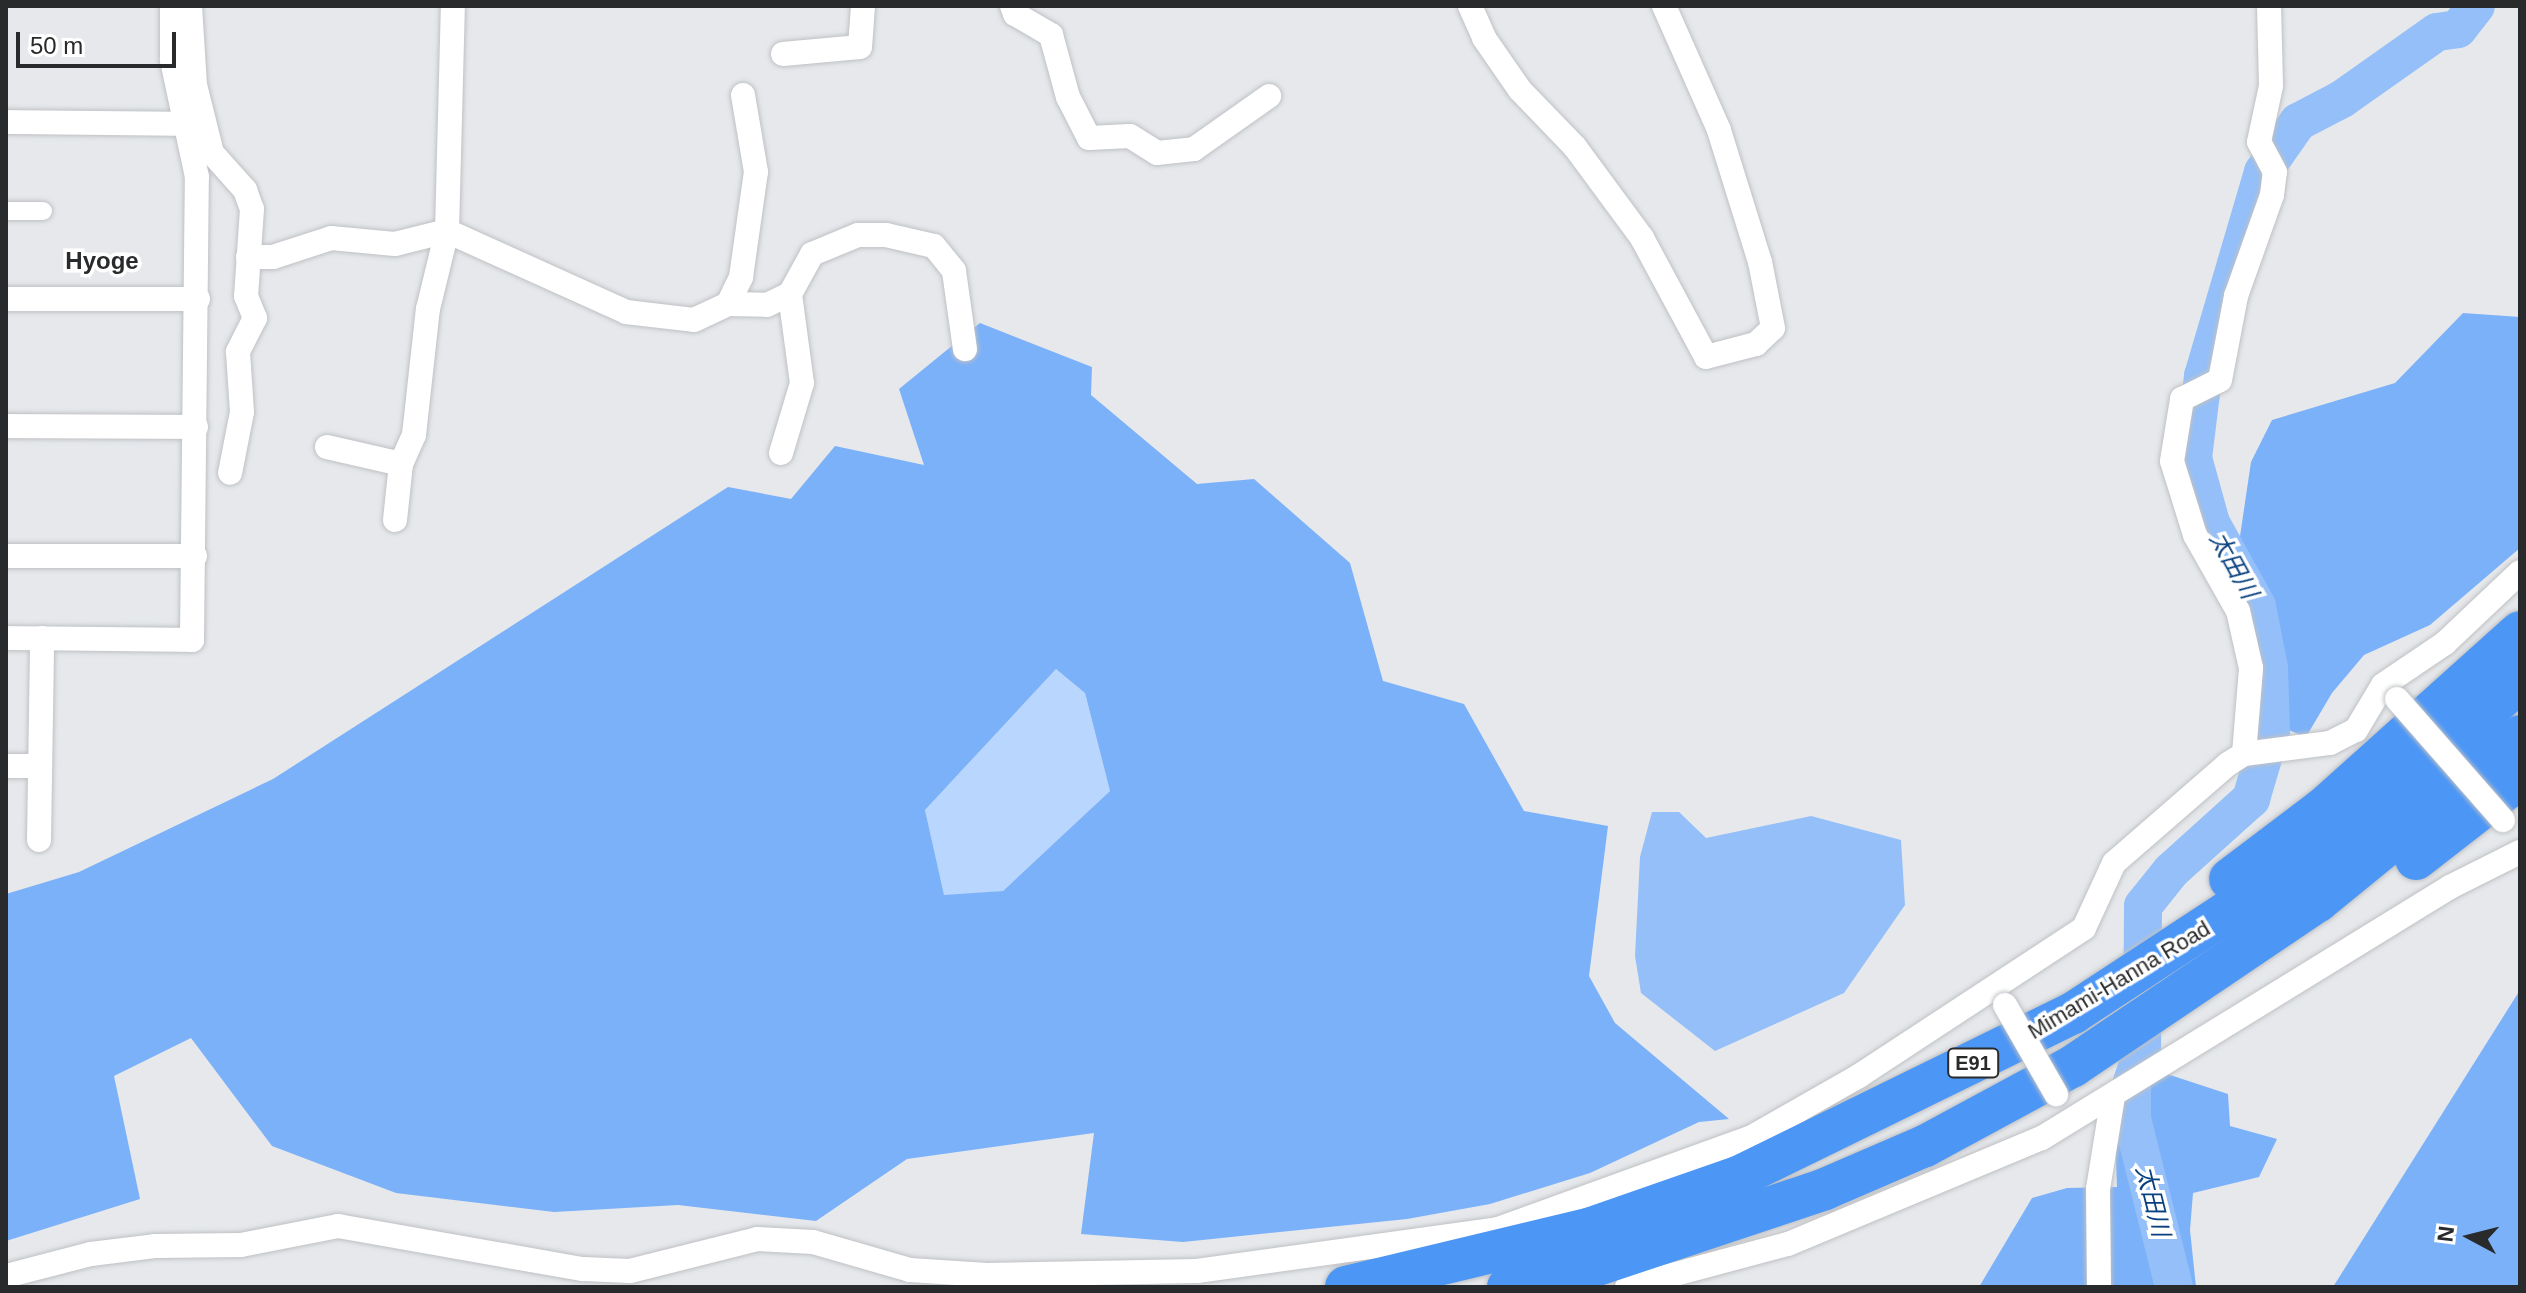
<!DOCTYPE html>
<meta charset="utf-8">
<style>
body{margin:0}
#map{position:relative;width:2526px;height:1293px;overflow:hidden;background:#e6e8eb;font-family:Arial,"Noto Sans JP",sans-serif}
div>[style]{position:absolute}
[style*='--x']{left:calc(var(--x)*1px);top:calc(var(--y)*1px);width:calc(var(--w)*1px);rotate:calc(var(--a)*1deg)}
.green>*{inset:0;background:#b8d6fe}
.forest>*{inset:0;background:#7bb1f9}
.water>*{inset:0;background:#94bff9}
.river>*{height:38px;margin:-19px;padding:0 19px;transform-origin:19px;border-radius:19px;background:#94bff9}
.roads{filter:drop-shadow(0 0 2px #bfc1c4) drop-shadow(0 0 2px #bfc1c4)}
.pedestrian>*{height:18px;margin:-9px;padding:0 9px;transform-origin:9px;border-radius:9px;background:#fff}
.minor>*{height:24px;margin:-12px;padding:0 12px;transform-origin:12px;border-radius:12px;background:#fff}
.motorway>*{height:42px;margin:-21px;padding:0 21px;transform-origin:21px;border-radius:21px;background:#4c96f6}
.bridges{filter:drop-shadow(0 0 2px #bfc1c4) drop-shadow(0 0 2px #bfc1c4)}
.minor-bridge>*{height:24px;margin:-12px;padding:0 12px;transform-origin:12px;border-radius:12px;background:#fff}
span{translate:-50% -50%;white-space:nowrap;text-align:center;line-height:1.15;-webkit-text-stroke:7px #fff;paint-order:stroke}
.shield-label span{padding:2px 6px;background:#fff;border:2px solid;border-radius:6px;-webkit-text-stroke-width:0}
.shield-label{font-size:20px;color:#292a2b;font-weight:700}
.street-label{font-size:22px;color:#292a2b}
.neighbourhood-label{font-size:24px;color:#292a2b;font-weight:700}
.water-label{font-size:24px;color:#09407f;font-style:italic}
.frame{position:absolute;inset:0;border:8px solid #292a2b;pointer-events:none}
.north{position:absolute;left:2430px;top:1197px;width:80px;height:80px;-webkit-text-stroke:6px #fff;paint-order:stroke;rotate:277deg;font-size:22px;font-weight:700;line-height:32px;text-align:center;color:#292a2b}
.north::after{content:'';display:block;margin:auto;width:28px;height:36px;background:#292a2b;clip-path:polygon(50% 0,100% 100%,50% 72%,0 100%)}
.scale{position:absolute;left:16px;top:32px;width:160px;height:36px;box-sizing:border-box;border:4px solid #292a2b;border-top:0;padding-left:10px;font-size:24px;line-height:28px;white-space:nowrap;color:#292a2b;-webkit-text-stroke:6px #fff;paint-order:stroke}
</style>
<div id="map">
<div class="green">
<div style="clip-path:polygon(1056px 669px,1085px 693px,1110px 791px,1003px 891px,944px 896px,925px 810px)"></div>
</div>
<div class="forest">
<div style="clip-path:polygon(2463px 313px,2520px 317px,2520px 548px,2430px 625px,2364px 655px,2332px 693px,2306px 737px,2286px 729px,2286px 683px,2239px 543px,2251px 462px,2272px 420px,2395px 383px)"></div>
<div style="clip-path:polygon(evenodd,980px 323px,1092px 367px,1091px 395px,1197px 484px,1254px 479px,1350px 563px,1383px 681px,1464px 704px,1524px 811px,1608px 826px,1589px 976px,1615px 1023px,1729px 1119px,1699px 1122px,1590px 1173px,1490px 1204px,1407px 1219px,1183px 1242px,1081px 1234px,1094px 1133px,907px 1159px,816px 1221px,678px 1205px,554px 1212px,396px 1193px,272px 1146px,191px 1038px,114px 1076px,140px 1199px,6px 1241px,6px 894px,79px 872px,273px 779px,728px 487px,791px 499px,835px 446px,924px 465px,899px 389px,980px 323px,1056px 669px,1085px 693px,1110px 791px,1003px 891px,944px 895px,925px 810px,1056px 669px)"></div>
<div style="clip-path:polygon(2520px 990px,2520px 1287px,2333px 1287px)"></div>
<div style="clip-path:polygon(2167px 1074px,2228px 1094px,2230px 1126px,2277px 1139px,2259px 1177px,2193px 1193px,2190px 1230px,2196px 1287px,1979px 1287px,2032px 1198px,2067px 1188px,2117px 1187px,2114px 1110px)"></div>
</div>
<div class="water">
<div style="clip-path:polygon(1652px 812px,1679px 812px,1706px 838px,1811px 816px,1901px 840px,1905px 905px,1844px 993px,1715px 1051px,1641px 993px,1635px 956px,1640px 857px)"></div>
</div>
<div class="river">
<div style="--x:2174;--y:1287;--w:174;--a:-104"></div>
<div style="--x:2132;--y:1118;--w:36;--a:-90"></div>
<div style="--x:2132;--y:1082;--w:33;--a:-72"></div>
<div style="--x:2142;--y:1051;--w:145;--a:-89.6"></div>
<div style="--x:2143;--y:906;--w:45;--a:-51.3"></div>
<div style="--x:2171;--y:871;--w:108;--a:-42"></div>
<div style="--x:2251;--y:799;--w:71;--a:-73.6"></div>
<div style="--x:2271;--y:731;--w:63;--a:-91.8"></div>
<div style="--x:2269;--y:668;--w:63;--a:-101"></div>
<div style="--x:2257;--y:606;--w:95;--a:-119"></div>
<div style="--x:2211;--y:523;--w:67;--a:-105.5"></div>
<div style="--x:2193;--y:458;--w:83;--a:-83"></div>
<div style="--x:2203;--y:376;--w:213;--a:-73.6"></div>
<div style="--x:2263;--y:172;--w:61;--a:-55"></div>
<div style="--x:2298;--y:122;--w:50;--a:-27.6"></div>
<div style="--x:2342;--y:99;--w:116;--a:-35.2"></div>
<div style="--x:2437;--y:32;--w:21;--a:-8"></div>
<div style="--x:2458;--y:29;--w:29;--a:-52"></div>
</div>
<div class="roads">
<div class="pedestrian">
<div style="--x:6;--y:211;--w:37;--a:0"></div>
</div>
<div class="minor">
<div style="--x:190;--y:6;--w:79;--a:86.4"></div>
<div style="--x:195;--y:85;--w:70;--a:76"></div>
<div style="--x:212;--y:153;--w:50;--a:48.3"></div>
<div style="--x:245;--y:190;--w:20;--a:70"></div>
<div style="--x:252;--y:209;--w:87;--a:93.9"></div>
<div style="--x:246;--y:296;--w:24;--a:68"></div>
<div style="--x:255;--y:318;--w:38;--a:117"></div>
<div style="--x:238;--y:352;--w:60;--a:86.2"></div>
<div style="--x:242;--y:412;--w:62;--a:101.1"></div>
<div style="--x:1012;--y:6;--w:9;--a:69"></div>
<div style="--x:1015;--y:14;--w:42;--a:30.3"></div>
<div style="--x:1051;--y:35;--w:64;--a:74.7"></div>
<div style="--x:1068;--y:97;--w:46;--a:62.9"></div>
<div style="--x:1089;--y:138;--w:41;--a:-2.8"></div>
<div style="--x:1130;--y:136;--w:32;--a:32"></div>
<div style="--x:1157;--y:153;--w:37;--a:-6"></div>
<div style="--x:1194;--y:149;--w:92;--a:-35.2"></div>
<div style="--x:1470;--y:6;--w:35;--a:66"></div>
<div style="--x:1484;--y:38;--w:63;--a:55.3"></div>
<div style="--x:1520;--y:90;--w:79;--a:46"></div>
<div style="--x:1575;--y:147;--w:113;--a:53.6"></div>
<div style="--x:1642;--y:238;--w:135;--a:61.7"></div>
<div style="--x:1706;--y:357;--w:52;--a:-14.6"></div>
<div style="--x:1756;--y:344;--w:23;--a:-43"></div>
<div style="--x:1773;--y:328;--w:67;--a:-101.1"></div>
<div style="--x:1760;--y:262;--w:138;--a:-107.3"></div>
<div style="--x:1719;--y:130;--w:136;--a:-113.9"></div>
<div style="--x:783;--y:54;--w:77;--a:-5.2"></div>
<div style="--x:860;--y:47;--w:41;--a:-85.8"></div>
<div style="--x:6;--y:122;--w:181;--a:0.6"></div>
<div style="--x:248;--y:257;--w:25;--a:0"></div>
<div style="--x:273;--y:257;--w:61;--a:-18.1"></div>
<div style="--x:331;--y:238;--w:64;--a:5.4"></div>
<div style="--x:395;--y:244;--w:54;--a:-14"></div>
<div style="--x:447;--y:231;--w:196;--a:24.3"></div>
<div style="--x:626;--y:312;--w:68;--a:6.7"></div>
<div style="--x:694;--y:320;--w:38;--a:-25"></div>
<div style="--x:728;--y:304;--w:39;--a:1"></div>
<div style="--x:767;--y:305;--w:25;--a:-26"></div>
<div style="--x:6;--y:299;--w:192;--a:0"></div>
<div style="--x:728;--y:304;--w:30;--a:-64"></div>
<div style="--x:741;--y:277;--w:106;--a:-81.9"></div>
<div style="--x:756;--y:172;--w:78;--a:-99.6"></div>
<div style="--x:6;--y:426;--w:190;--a:0.3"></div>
<div style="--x:327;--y:447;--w:76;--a:12.9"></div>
<div style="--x:781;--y:453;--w:73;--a:-73.3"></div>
<div style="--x:802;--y:383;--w:90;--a:-97.7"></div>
<div style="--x:790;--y:294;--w:46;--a:-61.2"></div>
<div style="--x:812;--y:254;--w:50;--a:-22.4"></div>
<div style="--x:858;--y:235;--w:28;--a:0"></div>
<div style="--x:886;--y:235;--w:49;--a:12.9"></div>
<div style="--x:934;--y:246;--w:32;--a:51"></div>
<div style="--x:954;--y:271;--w:79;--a:82"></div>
<div style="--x:395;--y:520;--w:56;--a:-83.9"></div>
<div style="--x:401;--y:464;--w:32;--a:-66"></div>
<div style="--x:414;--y:435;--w:127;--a:-83.7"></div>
<div style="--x:428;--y:309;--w:80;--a:-76.3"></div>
<div style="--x:447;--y:231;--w:225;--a:-88.5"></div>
<div style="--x:6;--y:556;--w:189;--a:0"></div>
<div style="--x:6;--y:638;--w:186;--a:0.6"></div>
<div style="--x:192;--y:640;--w:463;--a:-89.4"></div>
<div style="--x:197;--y:177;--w:120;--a:-102.1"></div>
<div style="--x:172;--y:60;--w:54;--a:-90"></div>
<div style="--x:2244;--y:754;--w:86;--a:-85.3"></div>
<div style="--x:2251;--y:668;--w:58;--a:-102.8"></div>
<div style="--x:2238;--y:611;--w:87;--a:-119.5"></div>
<div style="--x:2195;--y:535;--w:77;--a:-107.3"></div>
<div style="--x:2172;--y:461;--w:63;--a:-80.8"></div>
<div style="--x:2182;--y:399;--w:42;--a:-26.6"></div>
<div style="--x:2220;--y:380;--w:86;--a:-79.2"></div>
<div style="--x:2236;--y:296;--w:107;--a:-70.4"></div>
<div style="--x:2272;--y:195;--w:23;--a:-83"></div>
<div style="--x:2275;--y:172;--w:34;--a:-118"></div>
<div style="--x:2259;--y:142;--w:57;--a:-77.9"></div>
<div style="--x:2271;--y:86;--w:80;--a:-91.4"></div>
<div style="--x:6;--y:766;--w:33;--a:0"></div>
<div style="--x:39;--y:840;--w:202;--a:-89.1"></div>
<div style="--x:6;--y:1276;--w:88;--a:-14.5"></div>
<div style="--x:91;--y:1254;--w:64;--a:-7.1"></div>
<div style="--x:155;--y:1246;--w:86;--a:-0.7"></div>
<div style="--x:241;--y:1245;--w:99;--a:-11.1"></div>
<div style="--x:338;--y:1226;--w:249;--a:10"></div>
<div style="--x:583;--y:1269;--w:47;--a:2.4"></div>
<div style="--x:630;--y:1271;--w:131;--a:-14.1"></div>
<div style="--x:757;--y:1239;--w:56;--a:3.1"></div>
<div style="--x:813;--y:1242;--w:101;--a:16.1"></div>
<div style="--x:910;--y:1270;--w:77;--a:3.7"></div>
<div style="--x:987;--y:1275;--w:210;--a:-1.1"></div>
<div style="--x:1197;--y:1271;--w:304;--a:-7.9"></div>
<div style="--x:1498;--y:1229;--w:270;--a:-19.9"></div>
<div style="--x:1752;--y:1137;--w:123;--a:-29.7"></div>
<div style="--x:1859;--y:1076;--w:269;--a:-33.3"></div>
<div style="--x:2084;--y:928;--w:72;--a:-65.2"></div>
<div style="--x:2114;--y:863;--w:151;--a:-41"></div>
<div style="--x:2228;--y:764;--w:19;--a:-32"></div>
<div style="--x:2244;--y:754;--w:87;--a:-7.3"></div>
<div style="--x:2330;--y:743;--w:29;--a:-27"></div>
<div style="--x:2356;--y:730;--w:52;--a:-59"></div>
<div style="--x:2383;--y:685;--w:75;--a:-34.1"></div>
<div style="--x:2445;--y:643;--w:103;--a:-43.4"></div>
<div style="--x:1627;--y:1287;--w:167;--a:-15"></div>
<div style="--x:1788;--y:1244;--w:275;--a:-22.7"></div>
<div style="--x:2042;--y:1138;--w:479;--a:-31.6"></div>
<div style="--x:2450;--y:887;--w:78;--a:-26.6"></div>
<div style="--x:2099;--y:1287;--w:98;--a:-90.6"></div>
<div style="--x:2098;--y:1189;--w:94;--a:-80.8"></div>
</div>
<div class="motorway">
<div style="--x:2416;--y:859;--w:132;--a:-37.9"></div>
<div style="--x:2230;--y:879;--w:118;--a:-37.1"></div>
<div style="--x:2324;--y:808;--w:263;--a:-41.9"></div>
<div style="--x:1346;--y:1287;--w:252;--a:-13.5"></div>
<div style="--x:1591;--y:1228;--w:158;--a:-19.2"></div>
<div style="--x:1740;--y:1176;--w:371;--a:-26.1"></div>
<div style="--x:2073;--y:1013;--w:296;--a:-33.2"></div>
<div style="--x:2321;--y:851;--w:110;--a:-38.3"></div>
<div style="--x:2407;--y:783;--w:152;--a:-42.1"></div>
<div style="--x:1508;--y:1287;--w:60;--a:-11.5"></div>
<div style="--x:1567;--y:1275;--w:272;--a:-18.4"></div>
<div style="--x:1825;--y:1189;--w:109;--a:-23.3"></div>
<div style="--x:1925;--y:1146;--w:168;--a:-28.4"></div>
<div style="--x:2073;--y:1066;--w:295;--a:-34"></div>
<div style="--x:2318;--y:901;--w:261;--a:-39.2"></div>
</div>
</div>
<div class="bridges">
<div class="minor-bridge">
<div style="--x:2397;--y:699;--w:161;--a:48.8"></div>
<div style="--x:2005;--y:1005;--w:103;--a:60.2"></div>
</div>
</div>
<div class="shield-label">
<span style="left:1973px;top:1063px">E91</span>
</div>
<div class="street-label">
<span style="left:2119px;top:980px;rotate:-31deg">Mimami-Hanna Road</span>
</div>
<div class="neighbourhood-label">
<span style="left:102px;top:261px">Hyoge</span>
</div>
<div class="water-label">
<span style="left:2234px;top:565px;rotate:61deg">太田川</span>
<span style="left:2153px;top:1201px;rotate:76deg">太田川</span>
</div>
<div class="frame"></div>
<div class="north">N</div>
<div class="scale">50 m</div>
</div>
